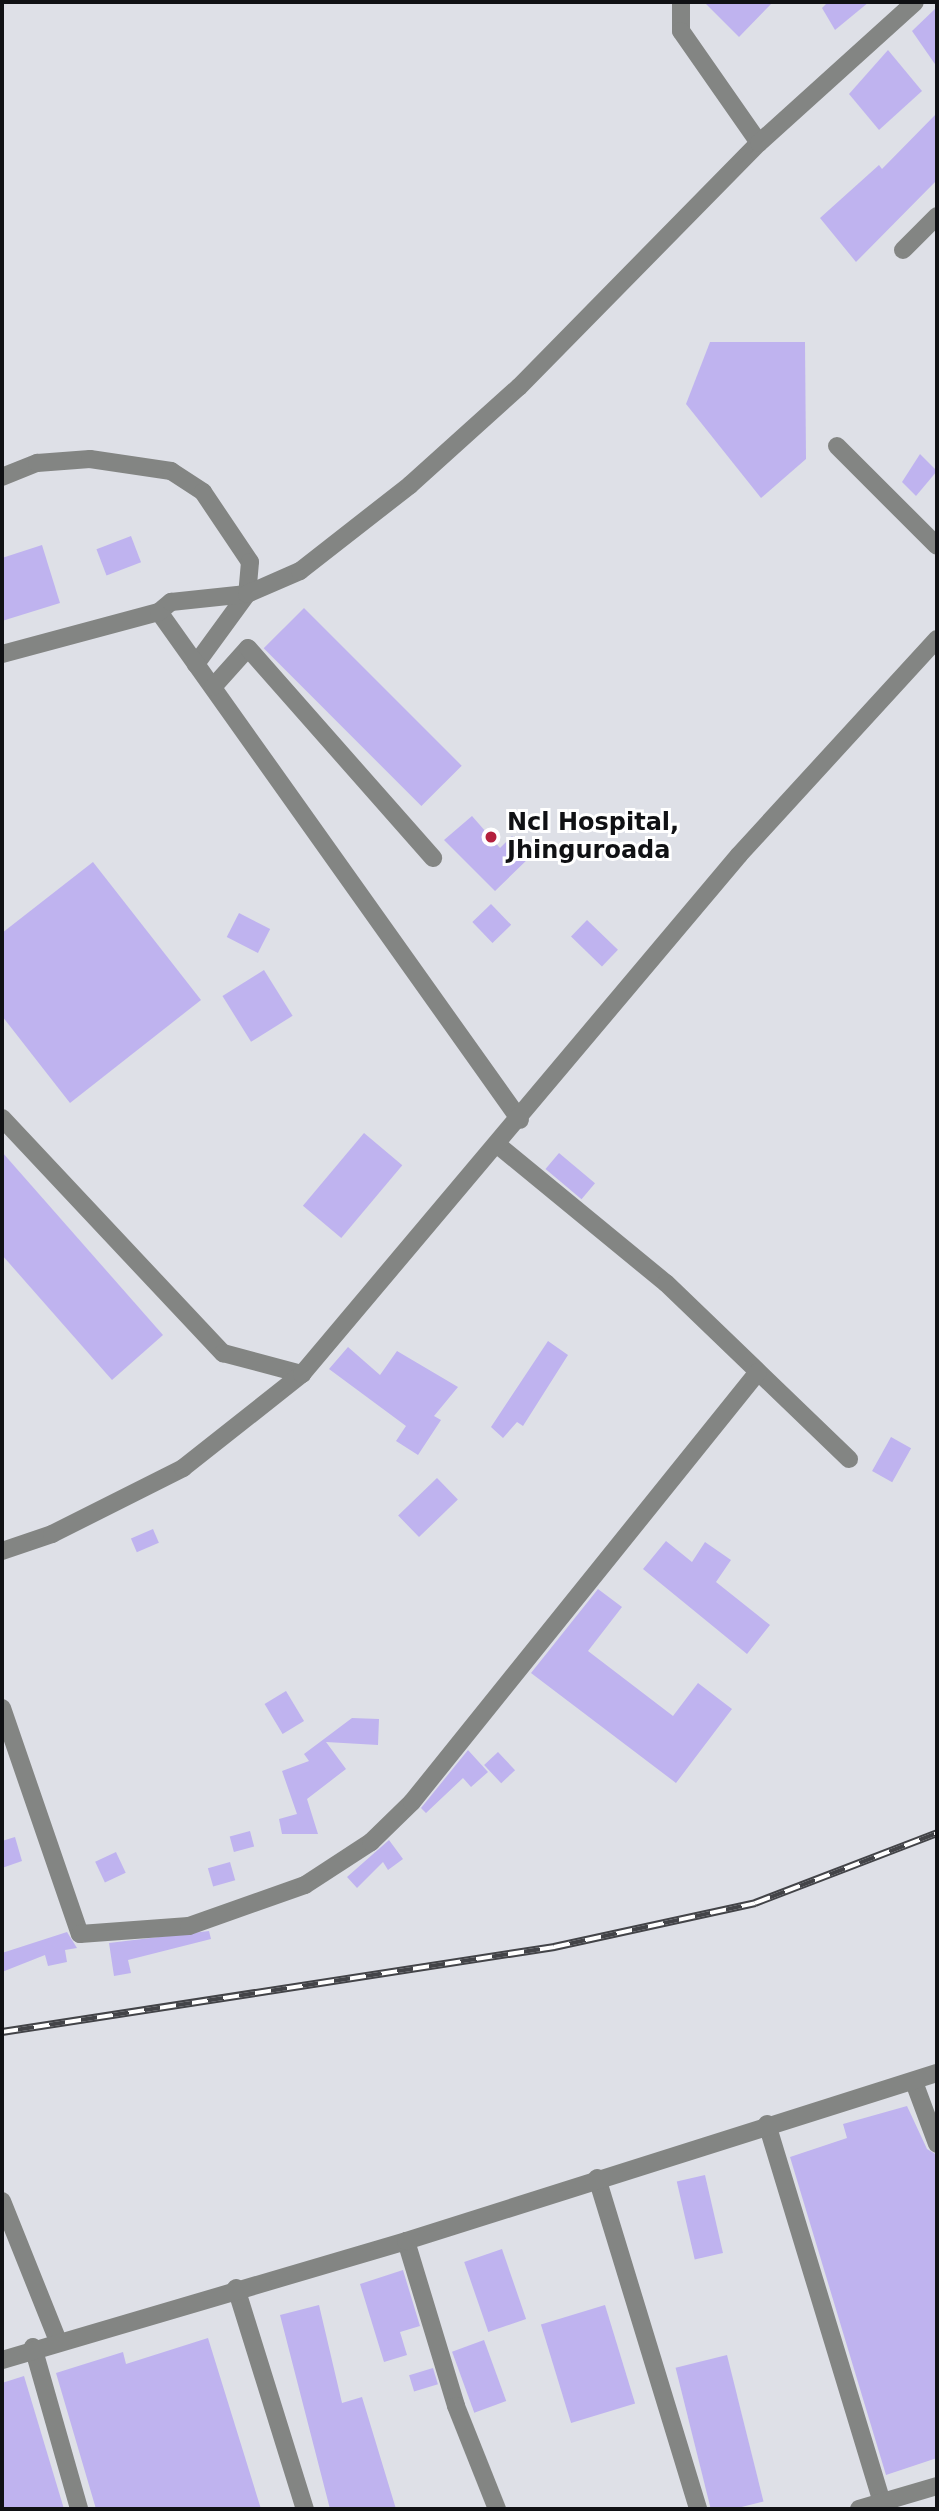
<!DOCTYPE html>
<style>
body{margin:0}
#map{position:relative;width:939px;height:2511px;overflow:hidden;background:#dee0e7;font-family:"DejaVu Sans",sans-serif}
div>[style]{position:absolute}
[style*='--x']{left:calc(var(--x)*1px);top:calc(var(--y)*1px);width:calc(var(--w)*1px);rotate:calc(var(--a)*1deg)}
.building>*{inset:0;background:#bfb3ef;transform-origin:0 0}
.minor>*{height:18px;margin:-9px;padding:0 9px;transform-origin:9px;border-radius:9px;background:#838583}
.tertiary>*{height:18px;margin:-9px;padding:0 9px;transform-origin:9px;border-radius:9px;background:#838583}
.rail>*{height:8px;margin-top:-4px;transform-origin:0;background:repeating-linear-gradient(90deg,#fff 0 16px,#434448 0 32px);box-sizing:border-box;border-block:2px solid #434448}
.dots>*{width:19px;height:19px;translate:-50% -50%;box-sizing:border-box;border:4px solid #fff;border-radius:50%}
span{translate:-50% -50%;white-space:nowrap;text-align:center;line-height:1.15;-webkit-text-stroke:6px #fff;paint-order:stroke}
.poi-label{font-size:24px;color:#101114;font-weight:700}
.left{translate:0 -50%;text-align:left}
.frame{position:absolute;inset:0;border:4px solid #101114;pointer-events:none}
</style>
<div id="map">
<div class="building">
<div style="clip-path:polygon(704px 2px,773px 2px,739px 37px)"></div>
<div style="clip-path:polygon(828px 2px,869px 2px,835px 30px,822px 8px)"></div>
<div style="clip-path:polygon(937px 7px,937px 67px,912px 31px)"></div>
<div style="clip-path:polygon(888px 50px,922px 91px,879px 130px,849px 94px)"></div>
<div style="clip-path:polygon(937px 113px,937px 180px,856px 262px,820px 218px,879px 165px,882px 169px)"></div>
<div style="clip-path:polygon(710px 342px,805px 342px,806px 459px,761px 498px,686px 404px)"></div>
<div style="clip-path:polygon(920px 454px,937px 471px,916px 496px,902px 482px)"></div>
<div style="left:131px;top:536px;width:28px;height:37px;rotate:69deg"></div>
<div style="clip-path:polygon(42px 545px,60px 603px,2px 621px,2px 558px)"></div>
<div style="left:304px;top:608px;width:223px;height:57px;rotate:45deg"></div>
<div style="clip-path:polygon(472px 816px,500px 848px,512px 836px,531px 856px,495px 891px,444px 840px)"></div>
<div style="clip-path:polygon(93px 862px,201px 1000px,70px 1103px,2px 1016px,2px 933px)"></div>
<div style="left:491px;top:904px;width:29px;height:26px;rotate:46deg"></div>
<div style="left:239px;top:913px;width:35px;height:27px;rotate:27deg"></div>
<div style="left:587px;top:920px;width:43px;height:23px;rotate:44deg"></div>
<div style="left:264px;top:970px;width:54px;height:49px;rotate:58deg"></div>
<div style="left:364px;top:1133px;width:50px;height:95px;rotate:40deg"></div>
<div style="clip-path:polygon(2px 1152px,163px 1335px,112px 1380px,2px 1255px)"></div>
<div style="left:559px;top:1153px;width:47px;height:21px;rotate:40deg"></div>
<div style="clip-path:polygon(548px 1341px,568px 1355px,523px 1426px,517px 1422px,503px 1438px,491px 1427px)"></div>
<div style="clip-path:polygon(348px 1347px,380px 1375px,397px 1351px,458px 1387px,434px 1416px,441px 1420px,418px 1455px,396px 1441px,406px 1426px,329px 1369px)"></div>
<div style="left:891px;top:1437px;width:23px;height:39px;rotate:29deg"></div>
<div style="left:437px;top:1478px;width:30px;height:54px;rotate:46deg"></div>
<div style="left:153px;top:1529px;width:15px;height:24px;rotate:67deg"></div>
<div style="clip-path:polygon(666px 1541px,692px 1562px,705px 1542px,731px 1560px,716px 1582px,770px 1625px,747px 1654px,643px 1569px)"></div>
<div style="clip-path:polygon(598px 1589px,622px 1607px,588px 1651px,673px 1716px,698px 1683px,732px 1709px,676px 1783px,531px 1673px)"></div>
<div style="left:286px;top:1691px;width:35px;height:25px;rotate:59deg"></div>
<div style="clip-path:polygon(352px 1718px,379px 1719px,378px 1745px,326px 1742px,346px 1769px,307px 1799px,318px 1834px,282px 1834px,279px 1819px,297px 1814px,282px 1771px,309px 1761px,304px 1754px)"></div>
<div style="clip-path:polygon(468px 1750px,488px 1772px,471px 1787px,463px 1778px,426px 1813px,421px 1808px)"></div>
<div style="left:498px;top:1752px;width:25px;height:19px;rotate:47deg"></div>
<div style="left:250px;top:1831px;width:16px;height:21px;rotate:75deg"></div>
<div style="clip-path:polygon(15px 1837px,22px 1861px,2px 1868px,2px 1841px)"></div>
<div style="clip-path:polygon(389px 1840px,403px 1859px,388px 1870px,383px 1862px,357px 1888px,347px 1877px)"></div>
<div style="left:116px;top:1852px;width:23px;height:23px;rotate:65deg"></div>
<div style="left:230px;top:1862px;width:19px;height:23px;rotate:74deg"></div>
<div style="clip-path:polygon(209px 1931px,211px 1939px,128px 1960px,131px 1973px,114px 1976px,109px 1943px)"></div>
<div style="clip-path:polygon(67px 1932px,77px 1948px,65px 1950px,67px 1962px,48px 1966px,45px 1955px,2px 1972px,2px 1953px)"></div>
<div style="clip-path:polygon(907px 2106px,927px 2149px,937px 2155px,937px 2458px,886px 2475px,790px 2157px,847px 2138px,843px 2124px)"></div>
<div style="left:705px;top:2175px;width:80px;height:29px;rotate:77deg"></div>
<div style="left:502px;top:2249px;width:74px;height:40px;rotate:71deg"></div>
<div style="clip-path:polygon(403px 2270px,420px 2326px,400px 2332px,407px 2355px,384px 2362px,360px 2284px)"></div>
<div style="clip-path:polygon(319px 2305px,342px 2403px,362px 2397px,396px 2509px,330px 2509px,280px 2315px)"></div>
<div style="left:605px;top:2305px;width:103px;height:67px;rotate:73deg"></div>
<div style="clip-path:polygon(208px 2338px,261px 2509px,96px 2509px,56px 2373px,123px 2352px,126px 2364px)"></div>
<div style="left:484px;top:2340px;width:65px;height:34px;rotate:70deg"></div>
<div style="left:727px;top:2355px;width:151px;height:53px;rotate:76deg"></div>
<div style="left:433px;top:2368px;width:17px;height:25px;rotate:73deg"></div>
<div style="clip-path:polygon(24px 2376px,64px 2509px,4px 2509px,2px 2383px)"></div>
</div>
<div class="minor">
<div style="--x:681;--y:2;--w:29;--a:90"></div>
<div style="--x:681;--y:31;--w:136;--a:55.1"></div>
<div style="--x:903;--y:250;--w:48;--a:-45"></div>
<div style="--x:837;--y:446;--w:141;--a:45"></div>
<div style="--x:2;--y:477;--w:38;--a:-22"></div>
<div style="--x:37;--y:463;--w:53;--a:-4.3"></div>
<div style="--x:90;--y:459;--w:82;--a:8.4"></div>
<div style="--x:171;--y:471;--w:38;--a:33"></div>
<div style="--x:203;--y:492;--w:84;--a:56.1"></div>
<div style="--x:250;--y:562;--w:32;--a:95"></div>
<div style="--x:247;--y:594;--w:87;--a:126.1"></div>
<div style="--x:159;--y:612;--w:623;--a:54.6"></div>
<div style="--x:2;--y:654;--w:163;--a:-15"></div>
<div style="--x:159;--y:612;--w:16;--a:-40"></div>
<div style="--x:171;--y:602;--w:76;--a:-6"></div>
<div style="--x:247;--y:594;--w:58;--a:-23.5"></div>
<div style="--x:300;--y:571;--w:140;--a:-38"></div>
<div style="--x:410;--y:485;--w:147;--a:-42"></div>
<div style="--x:519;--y:387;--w:342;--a:-45.5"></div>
<div style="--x:759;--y:143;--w:210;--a:-42.1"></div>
<div style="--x:213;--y:687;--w:52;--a:-48.1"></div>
<div style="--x:248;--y:648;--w:280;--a:48.6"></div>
<div style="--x:2;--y:1118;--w:323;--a:46.8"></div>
<div style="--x:223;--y:1353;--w:82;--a:14.9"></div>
<div style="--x:499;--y:1146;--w:216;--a:39.4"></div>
<div style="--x:666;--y:1283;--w:254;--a:43.9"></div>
<div style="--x:2;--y:1708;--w:239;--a:71"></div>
<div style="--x:80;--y:1934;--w:109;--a:-4.2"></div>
<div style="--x:189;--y:1926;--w:123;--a:-19.5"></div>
<div style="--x:305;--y:1885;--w:79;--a:-33.1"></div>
<div style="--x:371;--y:1842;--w:57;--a:-44.3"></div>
<div style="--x:412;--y:1802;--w:552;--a:-51.18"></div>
<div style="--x:914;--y:2082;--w:66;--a:69.6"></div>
<div style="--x:767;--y:2124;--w:395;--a:73.1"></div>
<div style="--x:597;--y:2178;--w:346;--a:73"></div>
<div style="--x:2;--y:2201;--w:151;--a:68.2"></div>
<div style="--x:406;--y:2241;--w:172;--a:73.1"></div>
<div style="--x:456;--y:2406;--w:111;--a:68.3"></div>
<div style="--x:236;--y:2288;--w:232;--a:72.7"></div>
<div style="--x:33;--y:2347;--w:168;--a:74.1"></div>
<div style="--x:2;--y:2360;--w:421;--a:-16.4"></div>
<div style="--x:406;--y:2241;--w:557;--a:-17.56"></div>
<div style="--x:859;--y:2509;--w:81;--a:-16.4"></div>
</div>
<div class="tertiary">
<div style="--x:2;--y:1551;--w:53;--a:-18.8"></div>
<div style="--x:52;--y:1534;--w:147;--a:-26.7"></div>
<div style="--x:183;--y:1468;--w:152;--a:-38.3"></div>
<div style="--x:302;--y:1374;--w:678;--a:-49.9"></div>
<div style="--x:739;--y:855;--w:293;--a:-47.5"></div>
</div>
<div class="rail">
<div style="--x:2;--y:2032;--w:559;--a:-8.75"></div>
<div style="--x:554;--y:1947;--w:206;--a:-12.3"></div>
<div style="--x:755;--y:1903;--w:195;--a:-21"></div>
</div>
<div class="dots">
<div style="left:491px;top:837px;background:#b3203e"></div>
</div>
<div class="poi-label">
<span class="left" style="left:507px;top:837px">Ncl Hospital,<br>Jhinguroada</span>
</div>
<div class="frame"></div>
</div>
